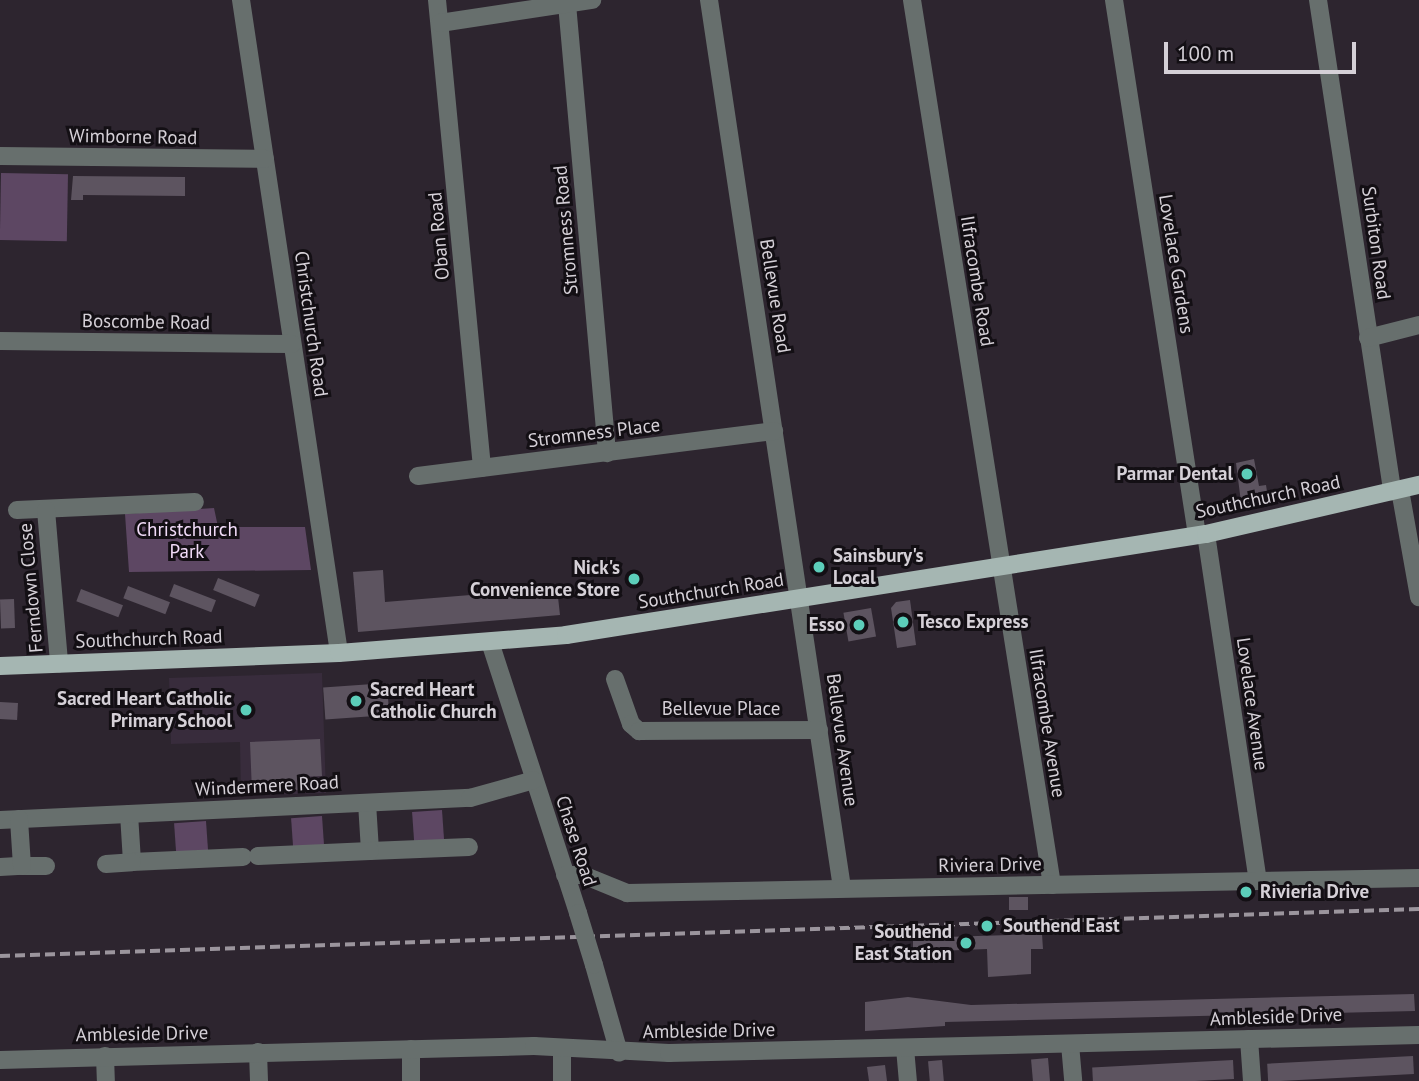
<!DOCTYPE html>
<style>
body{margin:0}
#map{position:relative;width:1419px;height:1081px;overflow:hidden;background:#2d252f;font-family:"PT Sans",sans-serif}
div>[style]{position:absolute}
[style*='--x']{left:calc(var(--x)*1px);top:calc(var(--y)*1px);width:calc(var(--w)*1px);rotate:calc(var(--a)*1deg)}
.built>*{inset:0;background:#382c3c}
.green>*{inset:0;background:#5d4763;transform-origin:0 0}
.building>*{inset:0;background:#5d5460;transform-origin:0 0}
.minor>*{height:18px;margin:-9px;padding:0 9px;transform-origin:9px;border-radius:9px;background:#676f6d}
.major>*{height:18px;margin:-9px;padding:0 9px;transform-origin:9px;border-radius:9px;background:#a5b6b2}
.rail>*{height:3.5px;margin-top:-1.75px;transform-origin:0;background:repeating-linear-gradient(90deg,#9b959d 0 10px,transparent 0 15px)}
.minor-bridge>*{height:18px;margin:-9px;padding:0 9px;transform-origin:9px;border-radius:9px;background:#676f6d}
.dots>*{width:19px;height:19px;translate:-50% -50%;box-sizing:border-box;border:4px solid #130f14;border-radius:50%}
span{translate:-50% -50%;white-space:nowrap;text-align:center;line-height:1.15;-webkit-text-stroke:6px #130f14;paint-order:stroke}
.street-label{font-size:19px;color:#d5d0d7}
.poi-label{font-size:19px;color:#d5d0d7;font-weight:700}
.right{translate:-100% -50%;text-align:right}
.left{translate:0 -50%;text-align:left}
.park-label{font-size:19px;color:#f1dbf8}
.scale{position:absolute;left:1164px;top:42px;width:192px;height:32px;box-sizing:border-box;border:4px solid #d5d0d7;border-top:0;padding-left:9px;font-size:21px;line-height:24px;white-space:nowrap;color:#d5d0d7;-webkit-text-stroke:5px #130f14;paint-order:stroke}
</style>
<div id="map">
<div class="built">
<div style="clip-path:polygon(322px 673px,326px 793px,241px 796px,240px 742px,171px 744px,169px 678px)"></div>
</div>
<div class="green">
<div style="left:1px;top:173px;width:67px;height:67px;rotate:1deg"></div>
<div style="clip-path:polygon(214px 508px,218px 527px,305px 527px,311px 570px,129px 572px,125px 514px)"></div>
<div style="left:442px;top:810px;width:30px;height:30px;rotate:86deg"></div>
<div style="left:322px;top:816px;width:29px;height:31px;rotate:86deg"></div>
<div style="left:206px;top:821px;width:29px;height:32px;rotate:86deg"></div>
</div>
<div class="building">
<div style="clip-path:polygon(73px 176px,185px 177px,185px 196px,83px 195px,83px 200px,71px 200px)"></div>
<div style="clip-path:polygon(1254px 459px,1259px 486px,1266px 485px,1269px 504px,1242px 510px,1236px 463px)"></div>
<div style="clip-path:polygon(383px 570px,385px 602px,557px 588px,560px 615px,358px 632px,353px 572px)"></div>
<div style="left:218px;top:578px;width:45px;height:13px;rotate:22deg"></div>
<div style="left:174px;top:584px;width:45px;height:13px;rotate:21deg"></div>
<div style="left:128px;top:586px;width:45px;height:13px;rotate:21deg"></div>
<div style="left:81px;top:589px;width:45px;height:13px;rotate:21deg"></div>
<div style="left:14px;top:599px;width:29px;height:14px;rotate:88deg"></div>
<div style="clip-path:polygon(910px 600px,916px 645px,897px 648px,891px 608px,896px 602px)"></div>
<div style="left:871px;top:608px;width:29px;height:28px;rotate:80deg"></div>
<div style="left:387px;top:683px;width:32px;height:64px;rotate:86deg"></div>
<div style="left:0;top:702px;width:18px;height:17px;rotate:3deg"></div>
<div style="clip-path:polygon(320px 739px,322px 776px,302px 777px,302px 790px,252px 792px,250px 742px)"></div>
<div style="left:1009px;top:897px;width:19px;height:13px"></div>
<div style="clip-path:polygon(1042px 934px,1043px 949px,1031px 949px,1031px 974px,988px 977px,987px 949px,913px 952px,913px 938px)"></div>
<div style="clip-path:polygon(1414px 994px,1415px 1011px,945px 1022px,945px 1026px,865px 1031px,865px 1002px,908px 997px,971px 1005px)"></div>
<div style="left:1413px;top:1056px;width:18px;height:146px;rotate:87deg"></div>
<div style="left:1048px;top:1058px;width:23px;height:17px;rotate:85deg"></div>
<div style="left:942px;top:1060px;width:21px;height:14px;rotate:85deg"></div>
<div style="left:1233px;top:1060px;width:19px;height:141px;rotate:87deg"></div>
<div style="clip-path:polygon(885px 1065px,887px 1081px,869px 1081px,867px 1067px)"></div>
</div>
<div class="minor">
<div style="--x:241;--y:0;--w:660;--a:81.46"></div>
<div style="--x:437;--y:0;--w:470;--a:84.5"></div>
<div style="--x:709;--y:0;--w:898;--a:81.48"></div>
<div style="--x:912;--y:0;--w:896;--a:81.01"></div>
<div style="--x:1114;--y:0;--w:541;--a:81.18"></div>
<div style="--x:1318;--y:0;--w:497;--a:81.4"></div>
<div style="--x:567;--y:4;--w:451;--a:84.9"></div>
<div style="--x:440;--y:23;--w:154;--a:-8.6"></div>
<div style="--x:0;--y:156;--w:265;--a:0.6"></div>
<div style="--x:1368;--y:338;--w:53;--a:-14.3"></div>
<div style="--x:0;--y:341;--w:292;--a:0.6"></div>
<div style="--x:418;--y:476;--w:359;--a:-7.2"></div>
<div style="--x:1400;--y:490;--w:109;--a:79.9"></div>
<div style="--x:17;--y:510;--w:178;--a:-2.6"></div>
<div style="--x:46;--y:510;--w:154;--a:85.1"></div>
<div style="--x:1206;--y:534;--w:350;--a:81.5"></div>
<div style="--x:490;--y:642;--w:285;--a:72"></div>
<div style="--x:615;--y:679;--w:48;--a:70.4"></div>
<div style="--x:631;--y:724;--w:11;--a:41"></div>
<div style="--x:639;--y:731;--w:180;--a:-0.3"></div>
<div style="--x:367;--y:803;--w:48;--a:86.4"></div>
<div style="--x:370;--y:851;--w:99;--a:-2.3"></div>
<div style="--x:129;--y:814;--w:48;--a:86.4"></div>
<div style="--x:132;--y:862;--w:111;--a:-2.6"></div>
<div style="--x:0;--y:820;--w:471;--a:-2.7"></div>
<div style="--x:470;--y:798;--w:66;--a:-15.7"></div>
<div style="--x:258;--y:856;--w:112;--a:-2.6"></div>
<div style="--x:106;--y:864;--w:26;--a:-4"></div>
<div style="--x:22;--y:866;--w:24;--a:0"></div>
<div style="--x:0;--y:867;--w:22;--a:-3"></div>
<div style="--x:22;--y:866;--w:47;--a:-93.7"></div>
<div style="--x:565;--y:875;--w:18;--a:0"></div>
<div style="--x:583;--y:875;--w:48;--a:22.2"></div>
<div style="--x:627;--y:893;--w:792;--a:-1.09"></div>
<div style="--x:594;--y:965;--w:91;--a:74.1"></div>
<div style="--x:1249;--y:1039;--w:42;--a:85.9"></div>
<div style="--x:1070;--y:1044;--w:37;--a:85"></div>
<div style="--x:562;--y:1048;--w:33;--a:90"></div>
<div style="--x:905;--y:1048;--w:33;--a:85"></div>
<div style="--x:411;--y:1049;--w:32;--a:90"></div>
<div style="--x:258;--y:1052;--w:29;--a:88"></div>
<div style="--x:105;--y:1056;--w:25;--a:88"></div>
<div style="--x:0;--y:1060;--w:534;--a:-1.5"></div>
<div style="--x:534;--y:1046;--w:135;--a:3"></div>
<div style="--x:669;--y:1053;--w:750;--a:-1.37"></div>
</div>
<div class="major">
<div style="--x:0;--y:666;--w:339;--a:-2.2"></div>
<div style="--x:339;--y:653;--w:228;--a:-4.5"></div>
<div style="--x:566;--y:635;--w:648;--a:-8.97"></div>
<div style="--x:1206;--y:534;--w:219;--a:-13"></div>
</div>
<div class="rail">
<div style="--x:0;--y:956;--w:1420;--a:-1.9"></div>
</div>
<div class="minor-bridge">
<div style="--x:578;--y:913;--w:54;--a:72.9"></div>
</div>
<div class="dots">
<div style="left:1247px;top:474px;background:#5cceba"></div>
<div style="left:819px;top:567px;background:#5cceba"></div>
<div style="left:634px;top:579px;background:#5cceba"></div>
<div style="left:903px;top:622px;background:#5cceba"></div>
<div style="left:859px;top:625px;background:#5cceba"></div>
<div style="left:356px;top:701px;background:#5cceba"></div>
<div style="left:246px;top:710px;background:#5cceba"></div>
<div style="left:1246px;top:892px;background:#5cceba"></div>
<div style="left:987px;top:926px;background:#5cceba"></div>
<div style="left:966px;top:943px;background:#5cceba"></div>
</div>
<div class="street-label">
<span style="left:133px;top:137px;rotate:1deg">Wimborne Road</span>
<span style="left:566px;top:230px;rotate:-95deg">Stromness Road</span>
<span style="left:439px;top:236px;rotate:-95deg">Oban Road</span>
<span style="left:1376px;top:243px;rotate:82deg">Surbiton Road</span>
<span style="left:1176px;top:264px;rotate:81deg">Lovelace Gardens</span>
<span style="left:977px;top:281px;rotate:81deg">Ilfracombe Road</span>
<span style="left:775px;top:296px;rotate:81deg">Bellevue Road</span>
<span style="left:146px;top:322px;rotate:1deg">Boscombe Road</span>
<span style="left:311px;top:324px;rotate:82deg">Christchurch Road</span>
<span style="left:594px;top:433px;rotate:-7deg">Stromness Place</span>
<span style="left:1268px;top:497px;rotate:-12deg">Southchurch Road</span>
<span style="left:31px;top:588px;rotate:-95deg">Ferndown Close</span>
<span style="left:711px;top:591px;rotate:-9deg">Southchurch Road</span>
<span style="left:149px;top:639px;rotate:-2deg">Southchurch Road</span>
<span style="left:1252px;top:704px;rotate:82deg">Lovelace Avenue</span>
<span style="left:721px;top:709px">Bellevue Place</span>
<span style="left:1047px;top:723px;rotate:81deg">Ilfracombe Avenue</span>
<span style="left:842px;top:740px;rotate:82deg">Bellevue Avenue</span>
<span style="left:267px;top:786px;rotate:-3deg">Windermere Road</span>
<span style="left:576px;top:841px;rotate:72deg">Chase Road</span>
<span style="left:990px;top:865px;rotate:-1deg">Riviera Drive</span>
<span style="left:1276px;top:1017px;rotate:-2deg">Ambleside Drive</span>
<span style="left:709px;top:1031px;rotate:-1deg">Ambleside Drive</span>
<span style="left:142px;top:1034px;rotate:-1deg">Ambleside Drive</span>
</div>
<div class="poi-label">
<span class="right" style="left:1233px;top:474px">Parmar Dental</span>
<span class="left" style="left:833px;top:567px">Sainsbury's<br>Local</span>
<span class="right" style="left:620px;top:579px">Nick's<br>Convenience Store</span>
<span class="left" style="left:917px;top:622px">Tesco Express</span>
<span class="right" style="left:845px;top:625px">Esso</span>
<span class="left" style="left:370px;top:701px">Sacred Heart<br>Catholic Church</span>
<span class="right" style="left:232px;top:710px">Sacred Heart Catholic<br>Primary School</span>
<span class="left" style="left:1260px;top:892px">Rivieria Drive</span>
<span class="left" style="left:1003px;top:926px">Southend East</span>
<span class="right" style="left:952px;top:943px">Southend<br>East Station</span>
</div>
<div class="park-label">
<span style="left:187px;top:541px">Christchurch<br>Park</span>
</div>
<div class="scale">100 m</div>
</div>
